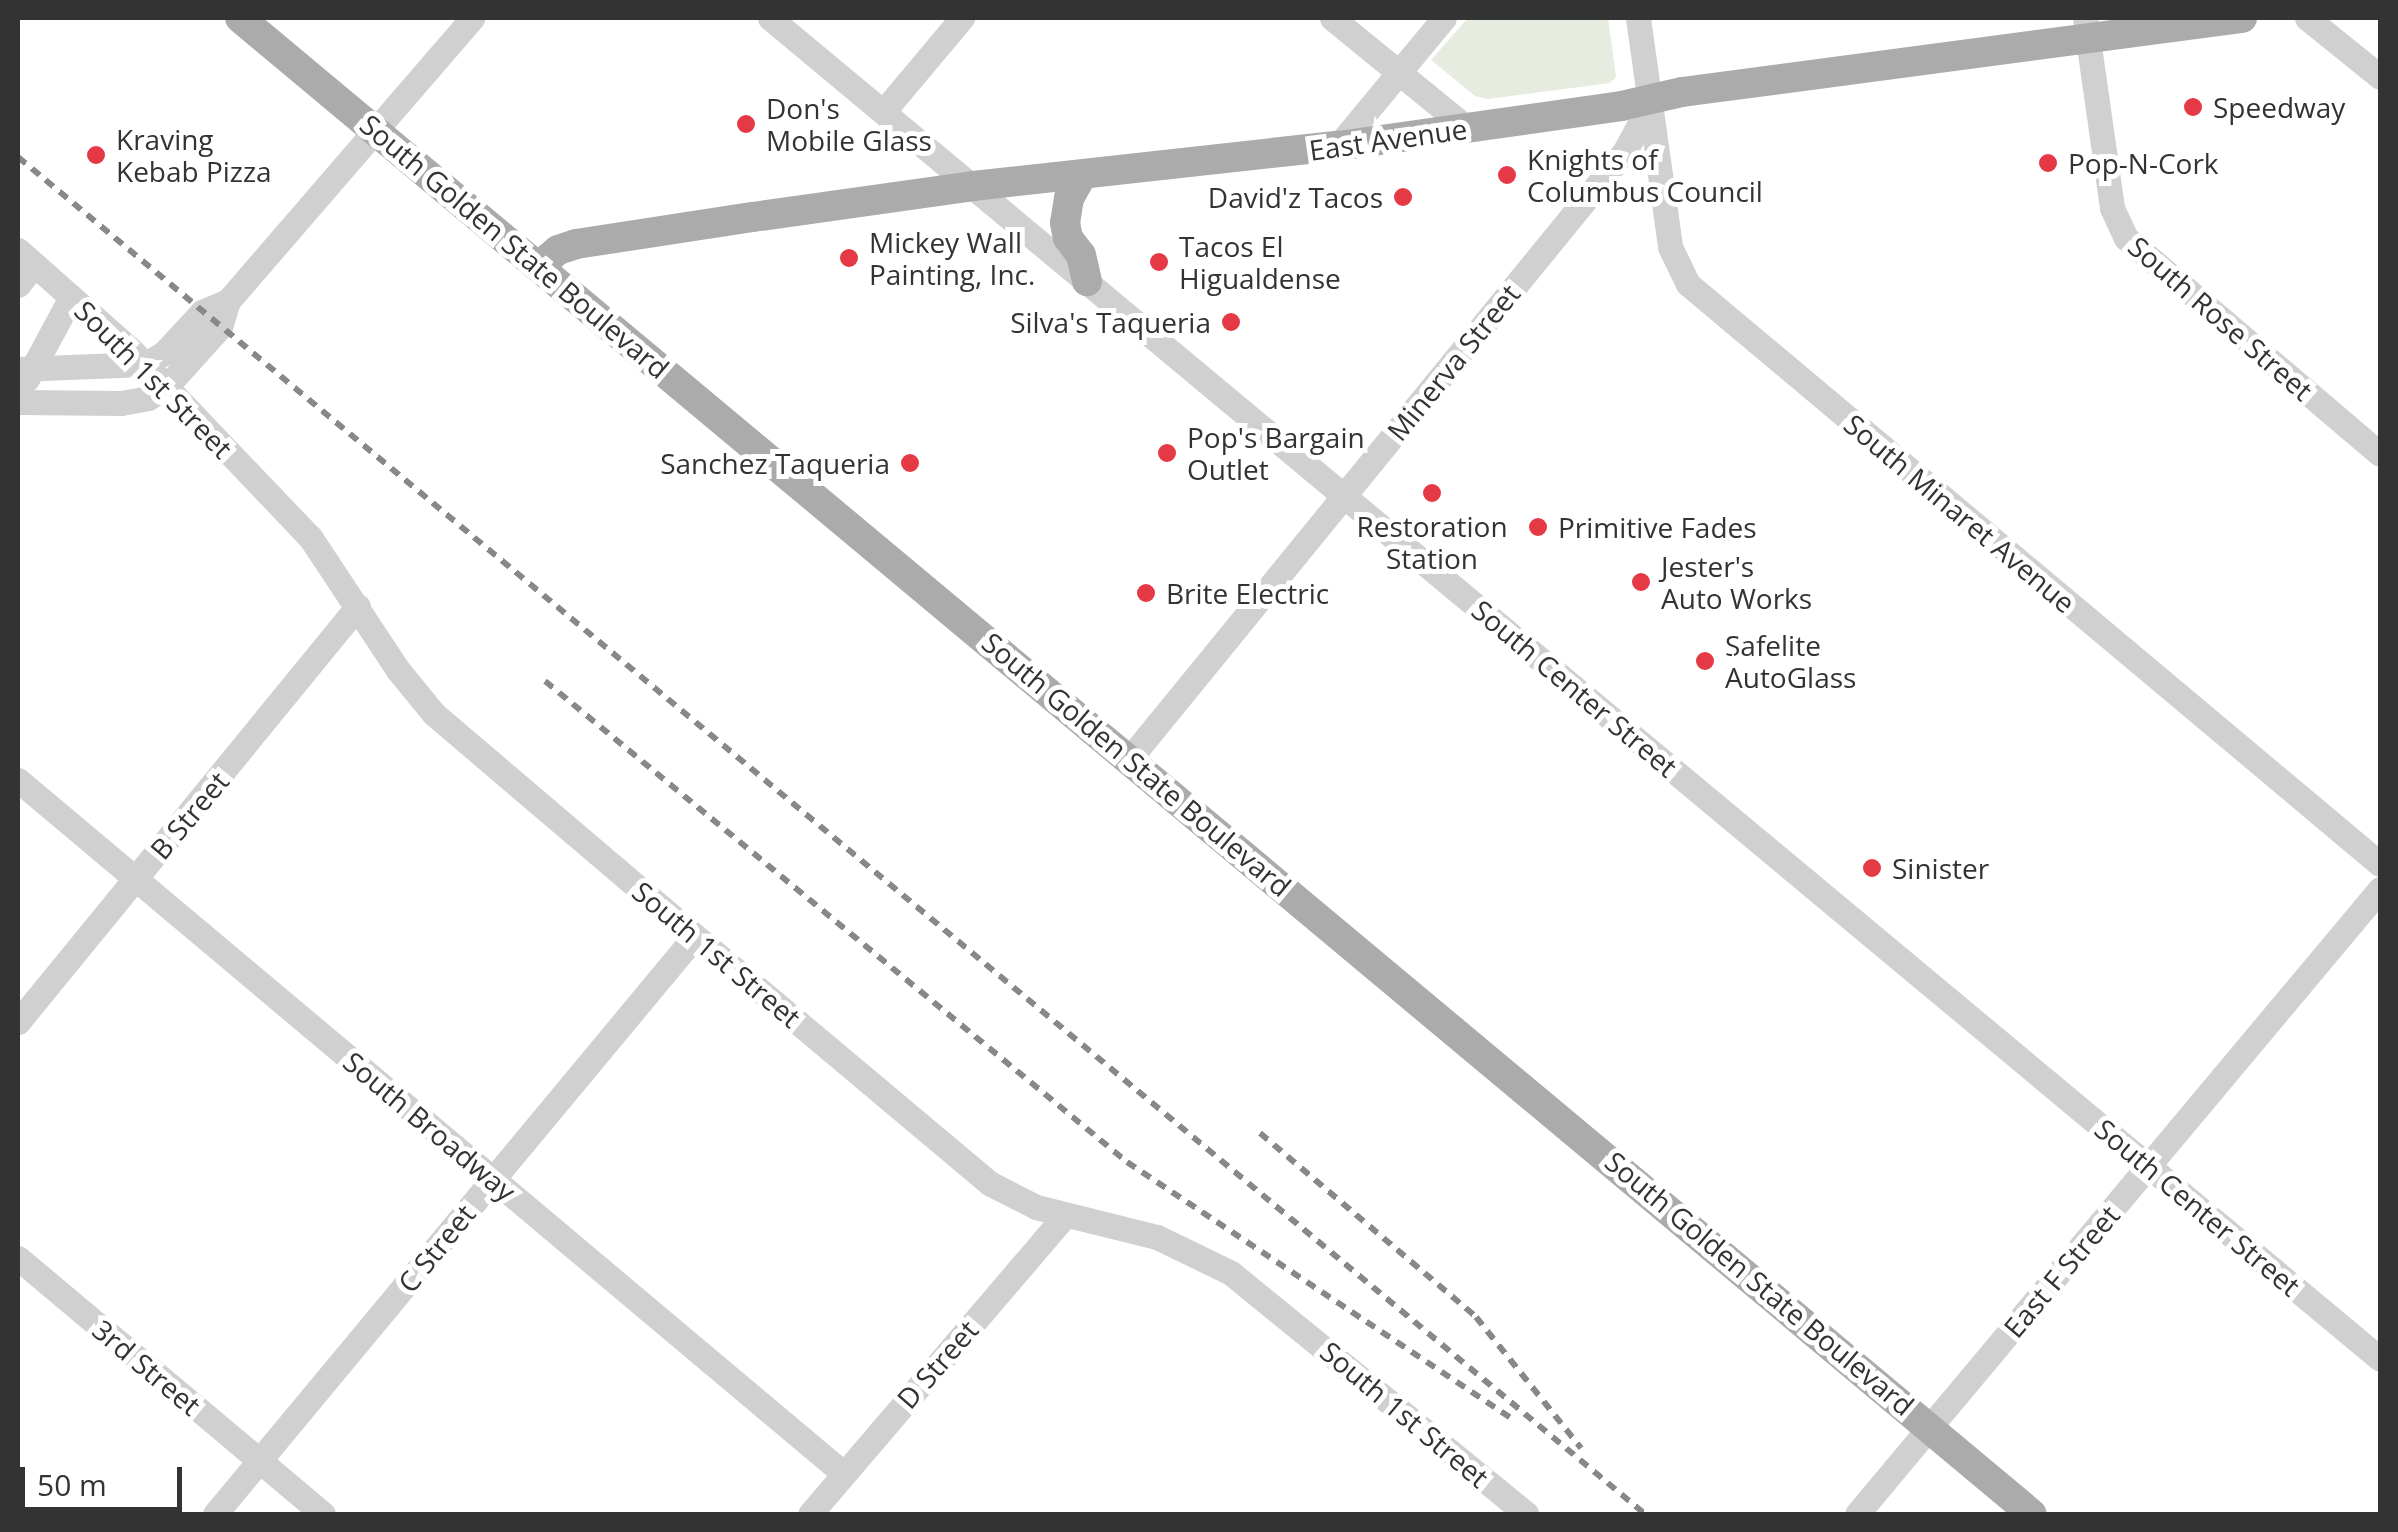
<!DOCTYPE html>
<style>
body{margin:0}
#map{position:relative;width:2398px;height:1532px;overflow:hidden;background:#fff;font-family:"Open Sans",sans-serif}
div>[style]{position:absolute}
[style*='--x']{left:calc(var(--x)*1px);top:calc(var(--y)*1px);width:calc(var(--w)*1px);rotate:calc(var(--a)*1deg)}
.green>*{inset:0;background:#e6ecdf}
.minor>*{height:25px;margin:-12.5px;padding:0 12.5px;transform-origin:12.5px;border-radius:12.5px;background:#d0d0d0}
.major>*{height:30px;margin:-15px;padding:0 15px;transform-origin:15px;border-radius:15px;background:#ababab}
.rail>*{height:6px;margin-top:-3px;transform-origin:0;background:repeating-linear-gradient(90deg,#888 0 10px,transparent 0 18px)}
.dots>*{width:28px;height:28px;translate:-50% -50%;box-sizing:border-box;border:5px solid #fff;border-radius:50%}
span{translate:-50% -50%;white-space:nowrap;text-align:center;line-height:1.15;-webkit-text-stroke:10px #fff;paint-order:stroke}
.poi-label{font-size:28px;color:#333}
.left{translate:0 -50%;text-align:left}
.right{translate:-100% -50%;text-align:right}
.street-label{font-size:28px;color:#333}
.frame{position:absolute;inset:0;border:20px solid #333;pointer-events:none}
.scale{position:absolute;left:20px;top:1467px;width:162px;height:45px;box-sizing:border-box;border:5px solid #333;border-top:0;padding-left:12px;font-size:30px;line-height:35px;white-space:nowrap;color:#333;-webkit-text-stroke:8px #fff;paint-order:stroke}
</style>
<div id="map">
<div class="green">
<div style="clip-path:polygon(1468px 18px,1608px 18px,1616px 77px,1610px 83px,1488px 99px,1475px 96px,1431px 60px)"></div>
</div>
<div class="minor">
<div style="--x:770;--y:18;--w:2095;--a:39.79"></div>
<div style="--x:1332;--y:18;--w:174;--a:39.2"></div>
<div style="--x:1638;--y:18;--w:231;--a:82"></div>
<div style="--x:1670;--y:247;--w:41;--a:64.1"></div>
<div style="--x:1688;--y:284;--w:903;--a:39.97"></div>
<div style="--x:2085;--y:18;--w:192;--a:81.9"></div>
<div style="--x:2112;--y:208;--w:33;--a:65"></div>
<div style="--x:2126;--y:238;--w:333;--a:40.4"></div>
<div style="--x:2307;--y:18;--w:94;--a:38.9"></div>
<div style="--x:883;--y:112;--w:123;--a:-50"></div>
<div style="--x:1338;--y:146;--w:166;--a:-50.4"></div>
<div style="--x:18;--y:250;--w:151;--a:41.5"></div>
<div style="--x:131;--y:350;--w:259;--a:46.3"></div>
<div style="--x:310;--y:537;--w:159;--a:56.5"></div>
<div style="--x:398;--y:670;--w:57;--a:50.7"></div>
<div style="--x:434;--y:714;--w:343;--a:40.4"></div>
<div style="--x:695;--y:936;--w:386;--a:40"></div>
<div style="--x:991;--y:1184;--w:51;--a:27.1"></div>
<div style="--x:1036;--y:1207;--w:125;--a:13.9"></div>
<div style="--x:1157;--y:1237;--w:82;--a:25.9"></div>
<div style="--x:1231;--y:1273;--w:381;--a:39.2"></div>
<div style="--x:18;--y:285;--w:26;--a:-51"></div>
<div style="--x:18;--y:369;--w:127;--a:-2.3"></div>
<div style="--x:145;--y:364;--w:22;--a:-30"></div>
<div style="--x:164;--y:353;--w:56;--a:-47.2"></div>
<div style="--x:202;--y:312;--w:28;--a:-23"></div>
<div style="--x:27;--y:379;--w:93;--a:-61.8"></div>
<div style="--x:18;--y:402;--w:103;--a:0.6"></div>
<div style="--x:121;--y:403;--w:27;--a:-10"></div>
<div style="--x:148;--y:398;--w:20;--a:-30"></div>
<div style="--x:165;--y:388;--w:82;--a:-48"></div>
<div style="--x:220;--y:327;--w:27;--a:-73"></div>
<div style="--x:228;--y:301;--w:374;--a:-49.2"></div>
<div style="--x:1130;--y:758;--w:783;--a:-50.8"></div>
<div style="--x:1625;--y:151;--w:51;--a:-61.9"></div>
<div style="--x:18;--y:780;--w:1077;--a:40.03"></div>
<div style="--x:18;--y:1022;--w:537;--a:-50.74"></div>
<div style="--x:18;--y:1258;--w:398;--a:40"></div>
<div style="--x:215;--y:1514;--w:751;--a:-50.29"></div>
<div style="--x:810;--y:1514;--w:394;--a:-49.5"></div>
<div style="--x:1857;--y:1514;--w:815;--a:-50.08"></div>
</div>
<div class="major">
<div style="--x:240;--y:18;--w:2334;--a:39.86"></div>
<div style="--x:1082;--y:175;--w:26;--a:119"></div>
<div style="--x:1069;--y:198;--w:25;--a:99"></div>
<div style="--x:1065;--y:223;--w:15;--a:79"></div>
<div style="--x:1068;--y:238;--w:21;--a:53"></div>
<div style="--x:1081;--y:255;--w:27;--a:77"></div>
<div style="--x:539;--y:266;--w:25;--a:-40"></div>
<div style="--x:558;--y:250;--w:19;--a:-18"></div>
<div style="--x:576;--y:244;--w:179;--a:-8.7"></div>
<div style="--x:753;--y:217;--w:222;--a:-8"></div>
<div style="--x:973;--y:186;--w:367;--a:-6.3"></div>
<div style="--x:1338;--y:146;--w:286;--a:-8"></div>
<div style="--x:1621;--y:106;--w:63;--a:-12.9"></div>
<div style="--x:1682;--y:92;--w:565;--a:-7.53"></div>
</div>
<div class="rail">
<div style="--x:18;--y:157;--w:2119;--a:39.83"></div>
<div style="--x:545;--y:681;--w:755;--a:39.57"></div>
<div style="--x:1127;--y:1162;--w:460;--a:33.7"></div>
<div style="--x:1260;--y:1133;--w:284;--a:40.4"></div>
<div style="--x:1476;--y:1317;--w:168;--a:51.3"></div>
</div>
<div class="dots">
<div style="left:2193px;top:107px;background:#e63946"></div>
<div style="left:746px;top:124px;background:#e63946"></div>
<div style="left:96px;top:155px;background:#e63946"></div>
<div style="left:2048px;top:163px;background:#e63946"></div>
<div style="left:1507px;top:175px;background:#e63946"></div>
<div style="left:1403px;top:197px;background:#e63946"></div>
<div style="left:849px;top:258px;background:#e63946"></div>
<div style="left:1159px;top:262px;background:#e63946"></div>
<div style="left:1231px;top:322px;background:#e63946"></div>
<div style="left:1167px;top:453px;background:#e63946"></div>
<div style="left:910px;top:463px;background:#e63946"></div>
<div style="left:1432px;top:493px;background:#e63946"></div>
<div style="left:1538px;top:527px;background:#e63946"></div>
<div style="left:1641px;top:582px;background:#e63946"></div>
<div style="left:1146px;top:593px;background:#e63946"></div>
<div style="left:1705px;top:661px;background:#e63946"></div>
<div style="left:1872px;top:868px;background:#e63946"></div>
</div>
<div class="poi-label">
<span class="left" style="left:2213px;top:107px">Speedway</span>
<span class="left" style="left:766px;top:124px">Don's<br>Mobile Glass</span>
<span class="left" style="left:116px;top:155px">Kraving<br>Kebab Pizza</span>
<span class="left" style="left:1527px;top:175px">Knights of<br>Columbus Council</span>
<span class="left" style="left:2068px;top:163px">Pop-N-Cork</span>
<span class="right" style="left:1383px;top:197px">David'z Tacos</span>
<span class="left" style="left:869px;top:258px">Mickey Wall<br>Painting, Inc.</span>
<span class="left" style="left:1179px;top:262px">Tacos El<br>Higualdense</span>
<span class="right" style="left:1211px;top:322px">Silva's Taqueria</span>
<span class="left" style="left:1187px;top:453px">Pop's Bargain<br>Outlet</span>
<span class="right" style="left:890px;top:463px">Sanchez Taqueria</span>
<span style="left:1432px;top:542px">Restoration<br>Station</span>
<span class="left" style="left:1558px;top:527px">Primitive Fades</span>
<span class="left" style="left:1661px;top:582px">Jester's<br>Auto Works</span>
<span class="left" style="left:1166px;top:593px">Brite Electric</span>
<span class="left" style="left:1725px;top:661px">Safelite<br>AutoGlass</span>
<span class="left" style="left:1892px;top:868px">Sinister</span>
</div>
<div class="street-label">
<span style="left:1388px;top:139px;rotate:-8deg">East Avenue</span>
<span style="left:515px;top:246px;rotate:40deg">South Golden State Boulevard</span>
<span style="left:2221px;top:318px;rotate:41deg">South Rose Street</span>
<span style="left:1453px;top:362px;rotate:-51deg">Minerva Street</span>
<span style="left:154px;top:379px;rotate:45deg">South 1st Street</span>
<span style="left:1960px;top:513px;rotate:40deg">South Minaret Avenue</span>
<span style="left:1575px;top:688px;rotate:40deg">South Center Street</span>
<span style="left:1137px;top:764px;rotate:40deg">South Golden State Boulevard</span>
<span style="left:189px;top:815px;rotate:-50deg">B Street</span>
<span style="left:717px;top:954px;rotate:40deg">South 1st Street</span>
<span style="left:430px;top:1126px;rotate:40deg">South Broadway</span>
<span style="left:2198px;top:1207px;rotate:40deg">South Center Street</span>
<span style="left:436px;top:1248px;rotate:-51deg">C Street</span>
<span style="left:2061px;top:1271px;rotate:-50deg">East F Street</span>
<span style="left:1760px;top:1283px;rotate:40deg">South Golden State Boulevard</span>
<span style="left:937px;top:1364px;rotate:-49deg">D Street</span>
<span style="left:147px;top:1367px;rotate:40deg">3rd Street</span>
<span style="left:1405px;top:1414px;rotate:40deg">South 1st Street</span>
</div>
<div class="frame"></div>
<div class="scale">50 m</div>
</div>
